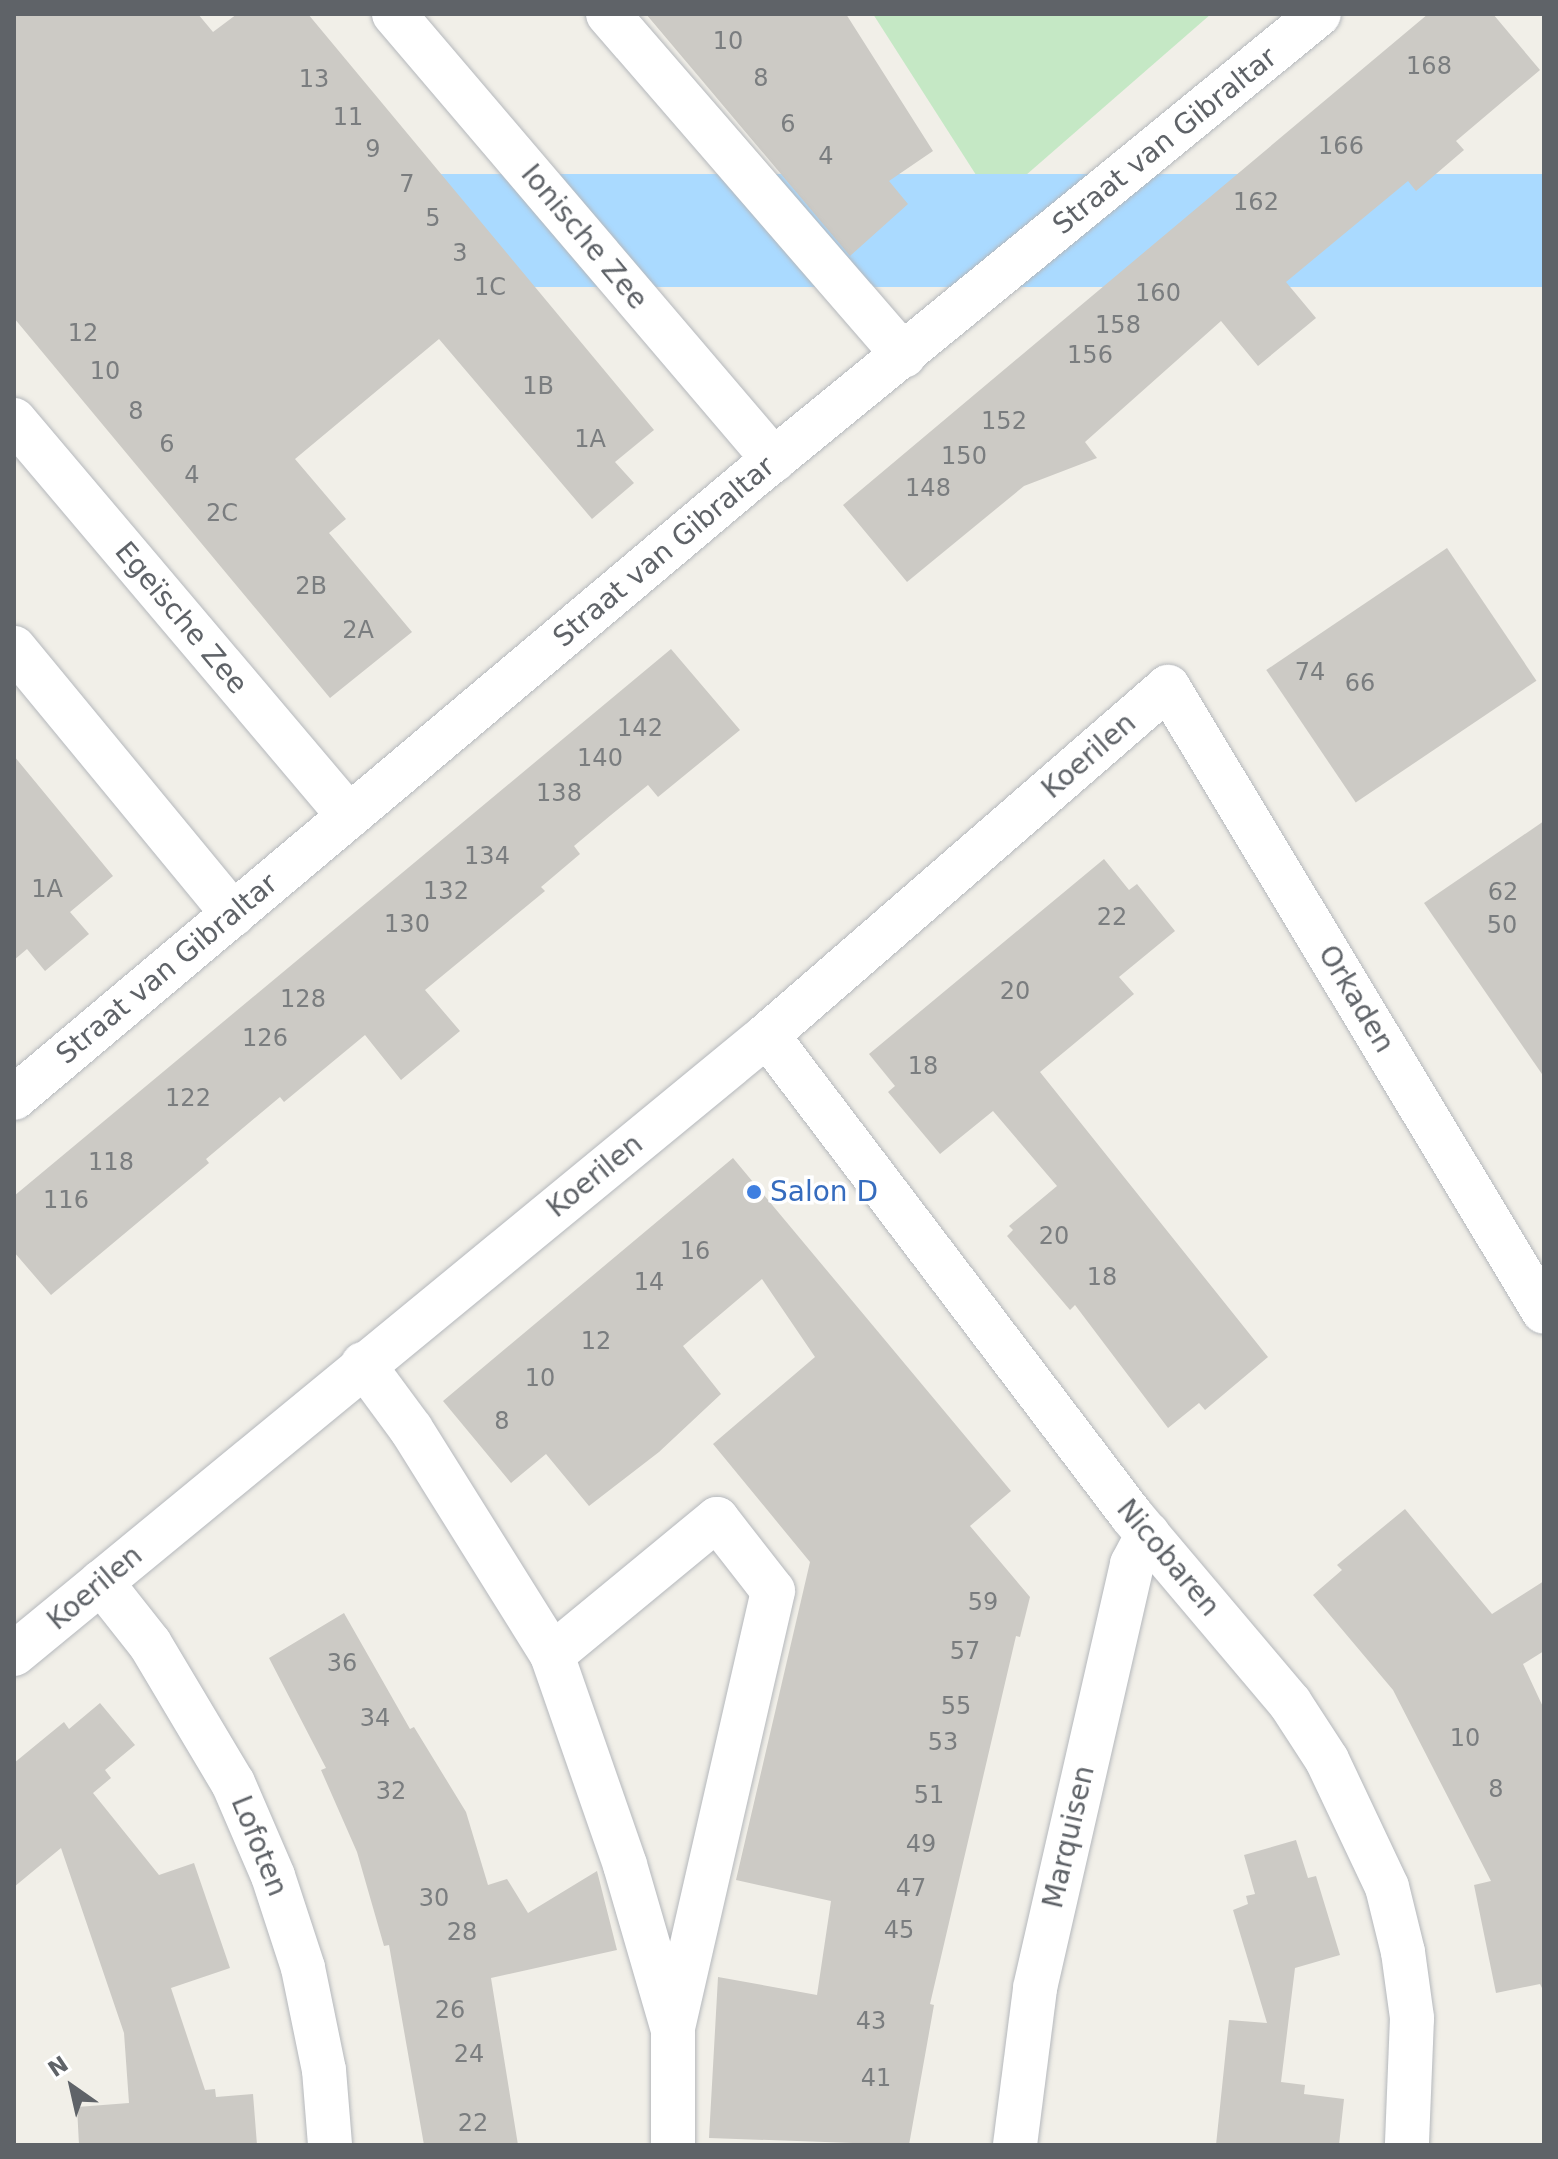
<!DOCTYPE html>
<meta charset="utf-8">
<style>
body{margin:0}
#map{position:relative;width:1558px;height:2159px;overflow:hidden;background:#f1efe8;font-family:"DejaVu Sans",sans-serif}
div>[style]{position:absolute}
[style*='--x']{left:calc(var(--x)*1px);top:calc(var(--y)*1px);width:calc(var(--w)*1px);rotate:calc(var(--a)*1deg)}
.green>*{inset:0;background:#c5e8c5}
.water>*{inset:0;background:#aadaff;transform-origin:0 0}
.building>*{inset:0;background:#cccac5;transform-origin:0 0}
.roads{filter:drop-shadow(0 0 2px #b5b8bc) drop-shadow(0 0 2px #b5b8bc)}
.minor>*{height:44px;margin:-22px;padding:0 22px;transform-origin:22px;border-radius:22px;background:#fff}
.dots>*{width:22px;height:22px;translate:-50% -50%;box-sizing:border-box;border:4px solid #fff;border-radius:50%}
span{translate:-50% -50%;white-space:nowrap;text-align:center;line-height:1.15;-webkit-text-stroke:7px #fff;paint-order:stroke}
.number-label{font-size:24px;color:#7a7d7f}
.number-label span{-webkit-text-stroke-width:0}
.street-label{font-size:28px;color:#5f6368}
.shop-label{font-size:28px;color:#366cbe}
.left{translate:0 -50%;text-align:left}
.frame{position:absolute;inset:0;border:16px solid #5f6368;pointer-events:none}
.north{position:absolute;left:32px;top:2047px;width:80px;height:80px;-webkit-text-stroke:6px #fff;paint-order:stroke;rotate:326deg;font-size:22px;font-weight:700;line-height:32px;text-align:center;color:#5f6368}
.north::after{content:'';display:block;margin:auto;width:28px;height:36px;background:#5f6368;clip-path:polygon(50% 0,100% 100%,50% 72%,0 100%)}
</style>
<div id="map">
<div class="green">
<div style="clip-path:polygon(873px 14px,1211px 14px,994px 203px)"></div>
</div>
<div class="water">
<div style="left:1544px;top:174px;width:113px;height:1991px;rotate:90deg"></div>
</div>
<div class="building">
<div style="clip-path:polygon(14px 14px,198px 14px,213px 32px,237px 14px,308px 14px,654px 430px,615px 462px,634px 483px,592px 519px,439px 339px,295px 459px,346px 519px,329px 533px,412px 632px,330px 698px,14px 318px)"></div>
<div style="clip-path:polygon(646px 14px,846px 14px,933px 151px,889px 181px,908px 204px,850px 256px)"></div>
<div style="clip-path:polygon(1428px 14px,1493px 14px,1540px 70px,1456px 141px,1464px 150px,1416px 191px,1408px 181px,1286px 282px,1316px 318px,1258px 366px,1221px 321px,1085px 442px,1097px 458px,1024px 486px,907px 582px,843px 505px)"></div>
<div style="left:1447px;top:548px;width:160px;height:218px;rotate:56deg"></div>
<div style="clip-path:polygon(671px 649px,740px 730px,658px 797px,648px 785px,611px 815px,574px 846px,580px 854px,541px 887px,545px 891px,425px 990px,460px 1031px,401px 1080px,365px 1035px,284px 1102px,280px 1097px,206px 1159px,209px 1163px,51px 1295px,14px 1252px,14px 1196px)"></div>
<div style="clip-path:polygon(14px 756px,113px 876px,70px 912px,89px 934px,45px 971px,27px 949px,14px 960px)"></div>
<div style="clip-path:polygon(1544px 821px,1544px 1077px,1424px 903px)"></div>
<div style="clip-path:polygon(1104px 859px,1129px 890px,1137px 884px,1175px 931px,1119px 977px,1134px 994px,1040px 1072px,1268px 1357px,1205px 1410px,1199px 1403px,1168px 1428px,1075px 1305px,1070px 1310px,1007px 1236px,1013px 1230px,1009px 1226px,1057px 1186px,993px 1111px,940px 1154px,888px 1092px,895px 1086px,869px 1054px)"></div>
<div style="clip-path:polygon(733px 1158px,1011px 1491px,970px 1526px,1030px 1597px,1020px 1637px,1016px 1636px,930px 2004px,934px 2005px,909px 2145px,709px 2138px,718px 1977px,817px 1995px,831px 1901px,736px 1880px,810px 1562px,713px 1444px,815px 1357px,762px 1279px,683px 1346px,721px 1394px,659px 1452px,589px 1506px,546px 1454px,511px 1483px,443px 1401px)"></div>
<div style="clip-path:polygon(1405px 1509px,1492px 1614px,1544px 1581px,1544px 1651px,1523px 1664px,1544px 1709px,1544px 1992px,1540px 1984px,1496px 1993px,1474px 1885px,1491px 1881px,1393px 1690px,1313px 1595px,1342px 1570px,1337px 1565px)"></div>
<div style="clip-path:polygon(344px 1613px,410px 1729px,414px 1727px,466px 1812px,488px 1885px,507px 1879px,528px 1913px,597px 1871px,617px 1950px,491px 1978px,518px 2145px,424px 2145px,389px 1945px,384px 1946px,357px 1852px,321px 1770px,326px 1768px,269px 1658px)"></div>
<div style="clip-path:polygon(100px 1703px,135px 1745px,105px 1770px,111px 1778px,93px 1793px,159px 1875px,194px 1863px,230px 1968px,171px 1988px,205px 2090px,215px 2089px,216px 2097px,253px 2094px,257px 2145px,79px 2145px,77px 2107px,129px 2103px,124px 2033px,61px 1848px,14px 1887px,14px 1763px,64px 1722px,69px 1729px)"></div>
<div style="clip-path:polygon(1296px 1840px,1308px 1878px,1316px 1876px,1340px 1955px,1295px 1968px,1281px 2082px,1305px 2085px,1304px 2094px,1344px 2099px,1339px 2145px,1216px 2145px,1229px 2020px,1267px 2023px,1233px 1910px,1248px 1904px,1246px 1896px,1255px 1894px,1244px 1855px)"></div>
</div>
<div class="roads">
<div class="minor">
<div style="--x:394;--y:14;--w:586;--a:49.57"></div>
<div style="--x:608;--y:14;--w:452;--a:49.1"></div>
<div style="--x:14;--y:420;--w:519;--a:49.77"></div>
<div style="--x:14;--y:648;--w:345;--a:50.5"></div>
<div style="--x:767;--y:1035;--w:604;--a:52.81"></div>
<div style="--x:1132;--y:1516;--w:245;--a:49.8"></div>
<div style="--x:1290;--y:1703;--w:68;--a:57"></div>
<div style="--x:1327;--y:1760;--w:140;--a:64.7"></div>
<div style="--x:1387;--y:1887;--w:67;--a:76.2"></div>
<div style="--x:1403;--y:1952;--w:67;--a:82.2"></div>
<div style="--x:1412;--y:2018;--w:127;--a:92.3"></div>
<div style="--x:14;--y:1098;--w:955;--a:-40.07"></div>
<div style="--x:745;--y:483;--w:741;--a:-39.25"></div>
<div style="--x:363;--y:1364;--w:81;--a:53.6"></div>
<div style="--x:411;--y:1429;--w:266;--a:58"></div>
<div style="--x:552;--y:1655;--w:222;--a:70.8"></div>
<div style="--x:625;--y:1865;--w:172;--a:73.8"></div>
<div style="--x:673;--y:2030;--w:115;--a:90"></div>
<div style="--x:101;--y:1582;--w:79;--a:51.7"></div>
<div style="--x:150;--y:1644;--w:162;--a:59.2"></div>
<div style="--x:233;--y:1783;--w:101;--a:66.7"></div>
<div style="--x:273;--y:1876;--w:97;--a:71.9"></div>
<div style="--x:303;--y:1968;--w:104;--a:78.4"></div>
<div style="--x:324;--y:2070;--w:75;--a:85.4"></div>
<div style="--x:14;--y:1654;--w:975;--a:-39.42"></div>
<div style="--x:767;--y:1035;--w:531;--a:-40.95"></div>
<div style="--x:1168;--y:687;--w:729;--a:58.97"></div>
<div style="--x:552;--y:1655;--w:214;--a:-39.5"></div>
<div style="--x:717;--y:1519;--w:91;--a:52.1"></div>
<div style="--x:773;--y:1591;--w:444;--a:102.9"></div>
<div style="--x:1015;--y:2145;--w:158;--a:-82.7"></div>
<div style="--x:1035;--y:1988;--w:435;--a:-77.1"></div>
<div style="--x:1132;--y:1564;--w:34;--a:-62"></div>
</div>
</div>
<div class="dots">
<div style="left:754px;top:1192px;background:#3f7fe0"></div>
</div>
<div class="number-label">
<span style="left:728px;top:42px">10</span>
<span style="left:1429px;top:67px">168</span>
<span style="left:761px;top:79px">8</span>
<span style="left:314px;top:80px">13</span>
<span style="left:348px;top:118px">11</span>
<span style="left:788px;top:125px">6</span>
<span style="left:1341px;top:147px">166</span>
<span style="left:373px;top:150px">9</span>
<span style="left:826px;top:157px">4</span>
<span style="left:407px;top:185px">7</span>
<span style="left:1256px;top:203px">162</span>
<span style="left:433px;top:219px">5</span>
<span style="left:460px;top:254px">3</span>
<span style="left:490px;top:288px">1C</span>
<span style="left:1158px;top:294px">160</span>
<span style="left:1118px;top:326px">158</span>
<span style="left:83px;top:334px">12</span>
<span style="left:1090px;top:356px">156</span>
<span style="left:105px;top:372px">10</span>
<span style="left:538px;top:387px">1B</span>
<span style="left:136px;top:412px">8</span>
<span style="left:1004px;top:422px">152</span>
<span style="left:590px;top:440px">1A</span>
<span style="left:167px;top:445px">6</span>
<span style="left:964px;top:457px">150</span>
<span style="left:192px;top:476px">4</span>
<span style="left:928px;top:489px">148</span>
<span style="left:222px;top:514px">2C</span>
<span style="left:311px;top:587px">2B</span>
<span style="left:358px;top:631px">2A</span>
<span style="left:1310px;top:673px">74</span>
<span style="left:1360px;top:684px">66</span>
<span style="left:640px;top:729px">142</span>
<span style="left:600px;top:759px">140</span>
<span style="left:559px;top:794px">138</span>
<span style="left:487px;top:857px">134</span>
<span style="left:47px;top:890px">1A</span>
<span style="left:446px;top:892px">132</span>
<span style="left:1503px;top:893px">62</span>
<span style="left:1112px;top:918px">22</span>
<span style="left:407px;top:925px">130</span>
<span style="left:1502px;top:926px">50</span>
<span style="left:1015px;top:992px">20</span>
<span style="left:303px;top:1000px">128</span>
<span style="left:265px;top:1039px">126</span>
<span style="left:923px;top:1067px">18</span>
<span style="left:188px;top:1099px">122</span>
<span style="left:111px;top:1163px">118</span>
<span style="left:66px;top:1201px">116</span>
<span style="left:1054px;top:1237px">20</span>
<span style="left:695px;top:1252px">16</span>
<span style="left:1102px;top:1278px">18</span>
<span style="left:649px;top:1283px">14</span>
<span style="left:596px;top:1342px">12</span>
<span style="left:540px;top:1379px">10</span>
<span style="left:502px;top:1422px">8</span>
<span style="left:983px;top:1603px">59</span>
<span style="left:965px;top:1652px">57</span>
<span style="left:342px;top:1664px">36</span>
<span style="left:956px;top:1707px">55</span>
<span style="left:375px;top:1719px">34</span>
<span style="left:1465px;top:1739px">10</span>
<span style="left:943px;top:1743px">53</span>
<span style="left:1496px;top:1790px">8</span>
<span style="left:391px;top:1792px">32</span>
<span style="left:929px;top:1796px">51</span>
<span style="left:921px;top:1845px">49</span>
<span style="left:911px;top:1889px">47</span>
<span style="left:434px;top:1899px">30</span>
<span style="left:899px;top:1931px">45</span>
<span style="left:462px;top:1933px">28</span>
<span style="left:450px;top:2011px">26</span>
<span style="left:871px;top:2022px">43</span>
<span style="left:469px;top:2055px">24</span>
<span style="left:876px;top:2079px">41</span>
<span style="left:473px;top:2124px">22</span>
</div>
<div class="street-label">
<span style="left:1165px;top:141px;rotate:-39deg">Straat van Gibraltar</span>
<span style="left:584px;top:237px;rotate:50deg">Ionische Zee</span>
<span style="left:664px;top:552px;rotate:-40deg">Straat van Gibraltar</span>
<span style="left:181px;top:618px;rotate:50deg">Egeïsche Zee</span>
<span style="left:1089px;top:756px;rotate:-41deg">Koerilen</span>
<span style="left:167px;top:969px;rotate:-40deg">Straat van Gibraltar</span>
<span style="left:1356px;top:999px;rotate:59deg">Orkaden</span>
<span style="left:595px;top:1176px;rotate:-39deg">Koerilen</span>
<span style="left:1168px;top:1558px;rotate:50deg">Nicobaren</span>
<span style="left:95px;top:1588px;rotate:-40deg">Koerilen</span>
<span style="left:1069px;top:1837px;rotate:-77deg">Marquisen</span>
<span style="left:259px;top:1846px;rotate:68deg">Lofoten</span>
</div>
<div class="shop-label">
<span class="left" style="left:770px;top:1192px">Salon D</span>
</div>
<div class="frame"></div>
<div class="north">N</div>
</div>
